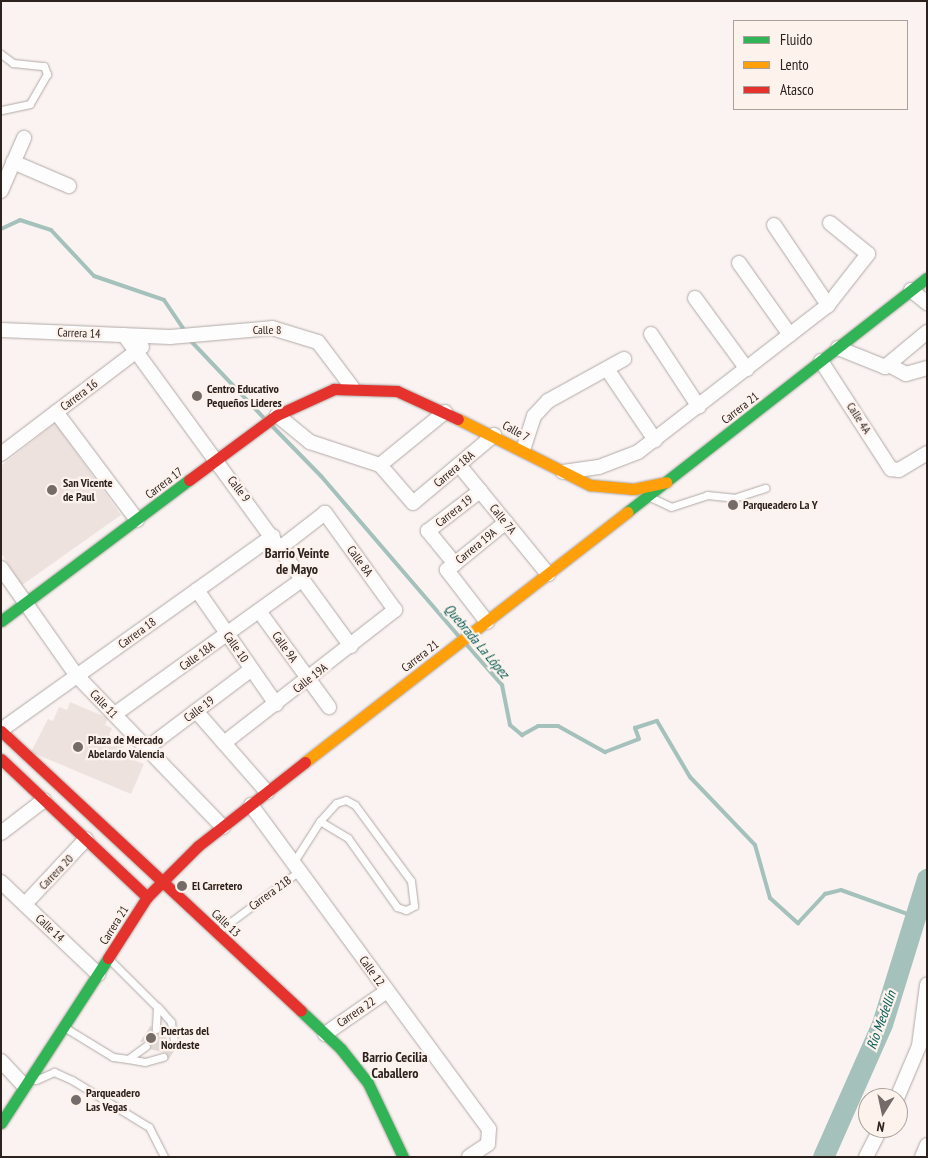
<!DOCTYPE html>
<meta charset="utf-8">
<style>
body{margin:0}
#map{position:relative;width:928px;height:1158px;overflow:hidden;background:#faf3f1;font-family:"PT Sans Narrow",sans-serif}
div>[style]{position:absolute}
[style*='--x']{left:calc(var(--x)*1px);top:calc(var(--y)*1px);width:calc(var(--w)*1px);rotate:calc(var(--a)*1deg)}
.built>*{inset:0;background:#eee2de}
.stream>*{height:4px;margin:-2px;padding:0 2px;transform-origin:2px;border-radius:2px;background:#a5c1bc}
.river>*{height:21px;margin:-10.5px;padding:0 10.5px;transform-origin:10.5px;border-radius:10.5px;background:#a5c1bc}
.building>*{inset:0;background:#e0d8d4}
.roads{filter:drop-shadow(0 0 1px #b1a9a6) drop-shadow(0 0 1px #b1a9a6)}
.lane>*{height:7px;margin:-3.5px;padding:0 3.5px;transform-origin:3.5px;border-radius:3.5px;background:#fefdfd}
.street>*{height:14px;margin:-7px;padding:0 7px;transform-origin:7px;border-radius:7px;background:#fefdfd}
.fast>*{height:11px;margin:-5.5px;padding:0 5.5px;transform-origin:5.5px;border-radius:5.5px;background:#30b455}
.slow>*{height:11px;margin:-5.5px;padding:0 5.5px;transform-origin:5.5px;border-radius:5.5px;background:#ff9f0a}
.jam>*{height:11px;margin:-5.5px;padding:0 5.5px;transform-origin:5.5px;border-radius:5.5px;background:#e5322d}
.dots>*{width:14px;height:14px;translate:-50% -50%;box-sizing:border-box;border:2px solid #fef2ed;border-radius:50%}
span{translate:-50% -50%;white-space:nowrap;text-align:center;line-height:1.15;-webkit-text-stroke:4.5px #fef2ed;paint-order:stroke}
.street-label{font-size:12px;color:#2d221e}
.poi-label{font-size:12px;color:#2d221e;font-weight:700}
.left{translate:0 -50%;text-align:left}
.neighbourhood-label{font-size:14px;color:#2d221e;font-weight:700}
.water-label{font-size:14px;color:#056058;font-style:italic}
.frame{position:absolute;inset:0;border:2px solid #2d221e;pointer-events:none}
.legend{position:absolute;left:733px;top:20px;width:175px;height:90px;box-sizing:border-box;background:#fef2ed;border:1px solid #aa9f9a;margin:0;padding:6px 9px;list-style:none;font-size:15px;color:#2d221e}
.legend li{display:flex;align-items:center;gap:10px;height:25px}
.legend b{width:25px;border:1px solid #aa9f9a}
.north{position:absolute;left:858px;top:1088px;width:50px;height:50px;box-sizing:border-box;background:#fef2ed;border:1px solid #aa9f9a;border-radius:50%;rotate:190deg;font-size:14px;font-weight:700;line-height:20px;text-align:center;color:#2d221e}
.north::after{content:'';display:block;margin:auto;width:18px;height:22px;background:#756b68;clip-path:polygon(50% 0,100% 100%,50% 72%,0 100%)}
</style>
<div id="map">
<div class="built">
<div style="clip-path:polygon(55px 423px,121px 515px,22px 585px,1px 553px,1px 466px)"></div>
<div style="clip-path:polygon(70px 702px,108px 718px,105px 725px,112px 728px,109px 735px,125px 742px,120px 755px,144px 764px,131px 794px,31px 752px,48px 719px,53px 721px,59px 707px,67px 710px)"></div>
</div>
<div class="stream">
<div style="--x:1;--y:229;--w:21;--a:-25"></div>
<div style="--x:20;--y:220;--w:33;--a:18"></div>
<div style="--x:51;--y:230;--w:63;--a:46.9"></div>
<div style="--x:94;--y:276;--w:74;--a:18.9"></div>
<div style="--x:164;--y:300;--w:40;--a:56"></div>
<div style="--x:189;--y:339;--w:108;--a:46.5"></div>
<div style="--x:272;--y:426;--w:70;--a:45.6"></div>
<div style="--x:321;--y:476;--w:210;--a:49.3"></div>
<div style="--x:466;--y:644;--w:55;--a:48.7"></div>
<div style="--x:502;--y:685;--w:41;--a:78.7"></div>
<div style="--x:510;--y:725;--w:16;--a:40"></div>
<div style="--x:522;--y:735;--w:18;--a:-29"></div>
<div style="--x:538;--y:726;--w:20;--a:0"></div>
<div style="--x:558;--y:726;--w:54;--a:29"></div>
<div style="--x:605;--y:752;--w:36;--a:-21"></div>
<div style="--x:639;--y:739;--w:12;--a:-110"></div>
<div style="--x:635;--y:728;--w:23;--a:-18"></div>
<div style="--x:657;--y:721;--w:65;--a:59.5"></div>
<div style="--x:690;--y:777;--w:94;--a:46.3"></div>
<div style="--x:755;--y:845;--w:55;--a:74.2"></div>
<div style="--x:770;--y:898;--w:38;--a:42"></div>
<div style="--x:798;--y:923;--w:40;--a:-47"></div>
<div style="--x:825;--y:894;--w:16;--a:-14"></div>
<div style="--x:841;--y:890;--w:77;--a:19.9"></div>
</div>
<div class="river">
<div style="--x:823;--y:1157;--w:145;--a:-66.1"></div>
<div style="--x:882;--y:1024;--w:152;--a:-72.8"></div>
</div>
<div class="building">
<div style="clip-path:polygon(151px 1025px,153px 1033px,163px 1033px,172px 1046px,179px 1044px,168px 1060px,166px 1053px,150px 1049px,149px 1041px,140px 1042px)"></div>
</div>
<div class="roads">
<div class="lane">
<div style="--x:1;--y:54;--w:15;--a:37"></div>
<div style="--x:13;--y:63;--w:31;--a:6"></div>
<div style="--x:44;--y:66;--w:9;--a:69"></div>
<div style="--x:47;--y:74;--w:34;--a:120"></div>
<div style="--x:30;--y:104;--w:30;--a:168"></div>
<div style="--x:650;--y:497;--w:23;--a:25"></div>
<div style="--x:671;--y:507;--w:38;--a:-18"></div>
<div style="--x:707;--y:495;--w:27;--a:6"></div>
<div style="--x:734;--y:498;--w:33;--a:-18"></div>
<div style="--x:293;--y:863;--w:50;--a:-57.3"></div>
<div style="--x:320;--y:821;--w:24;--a:-48"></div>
<div style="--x:336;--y:803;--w:10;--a:-17"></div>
<div style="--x:346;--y:800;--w:10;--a:29"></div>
<div style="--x:355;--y:805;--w:94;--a:53.6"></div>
<div style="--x:411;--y:881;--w:25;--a:83"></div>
<div style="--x:414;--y:906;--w:9;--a:153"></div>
<div style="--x:406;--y:910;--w:9;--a:-162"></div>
<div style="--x:397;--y:907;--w:85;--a:-125.4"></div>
<div style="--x:348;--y:838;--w:33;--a:-149"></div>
<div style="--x:217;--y:932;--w:102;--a:-36.6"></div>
<div style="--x:109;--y:959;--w:68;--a:45"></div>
<div style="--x:157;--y:1007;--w:22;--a:93"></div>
<div style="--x:158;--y:1007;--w:20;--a:49"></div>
<div style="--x:171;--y:1022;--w:19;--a:81"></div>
<div style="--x:64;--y:1027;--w:57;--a:31.5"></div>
<div style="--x:113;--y:1057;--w:15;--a:8"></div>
<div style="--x:128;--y:1059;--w:22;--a:-36"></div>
<div style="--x:128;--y:1059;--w:17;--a:10"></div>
<div style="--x:145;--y:1062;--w:19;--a:-16"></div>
<div style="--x:36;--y:1080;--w:20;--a:-24"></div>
<div style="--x:54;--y:1072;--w:20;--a:24"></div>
<div style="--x:72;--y:1080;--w:90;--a:31.4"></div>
<div style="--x:149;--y:1127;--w:34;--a:63"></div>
</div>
<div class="street">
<div style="--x:13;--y:162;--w:61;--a:23.2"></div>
<div style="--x:1;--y:191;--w:58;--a:-66.5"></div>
<div style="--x:774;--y:225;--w:97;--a:56"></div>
<div style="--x:739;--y:263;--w:88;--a:54.7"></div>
<div style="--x:911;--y:290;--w:21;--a:39"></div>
<div style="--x:695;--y:298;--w:88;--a:53.8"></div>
<div style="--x:1;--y:330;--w:169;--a:2.4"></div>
<div style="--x:170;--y:337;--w:102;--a:-5"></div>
<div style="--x:272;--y:328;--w:48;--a:16.9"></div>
<div style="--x:318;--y:342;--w:56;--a:52.9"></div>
<div style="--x:651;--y:334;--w:87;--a:56.7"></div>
<div style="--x:124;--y:335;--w:385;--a:53.9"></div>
<div style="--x:838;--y:348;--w:51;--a:22"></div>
<div style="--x:885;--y:367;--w:55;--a:-39.8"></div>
<div style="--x:821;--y:361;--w:129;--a:57.1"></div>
<div style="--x:891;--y:469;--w:8;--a:7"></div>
<div style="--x:899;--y:470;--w:33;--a:-31"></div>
<div style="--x:891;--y:366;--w:17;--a:28"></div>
<div style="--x:906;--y:374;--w:22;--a:-16"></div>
<div style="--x:607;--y:369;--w:86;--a:55.9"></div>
<div style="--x:56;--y:412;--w:135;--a:53.1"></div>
<div style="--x:277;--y:415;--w:43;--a:39.3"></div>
<div style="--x:310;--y:442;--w:74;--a:18.2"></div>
<div style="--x:380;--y:465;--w:50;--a:49"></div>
<div style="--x:413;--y:503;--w:106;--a:-40"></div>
<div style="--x:523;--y:450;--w:36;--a:-72"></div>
<div style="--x:534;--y:416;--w:21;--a:-47"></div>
<div style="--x:548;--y:401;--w:87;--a:-28.9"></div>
<div style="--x:1;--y:454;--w:177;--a:-37.2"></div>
<div style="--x:380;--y:465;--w:84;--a:-39.2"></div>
<div style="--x:459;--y:465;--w:141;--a:50.8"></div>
<div style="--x:563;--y:472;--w:36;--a:-8"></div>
<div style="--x:599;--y:467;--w:42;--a:-21"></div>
<div style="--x:638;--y:452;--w:240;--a:-37.7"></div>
<div style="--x:828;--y:305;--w:65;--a:-51.9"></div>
<div style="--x:868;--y:254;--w:49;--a:-140.8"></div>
<div style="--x:455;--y:564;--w:43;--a:-129.3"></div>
<div style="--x:428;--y:531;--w:66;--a:-37.6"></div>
<div style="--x:1;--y:568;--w:132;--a:54.9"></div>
<div style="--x:77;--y:676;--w:210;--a:46"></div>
<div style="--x:197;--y:590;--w:139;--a:55.3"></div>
<div style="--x:259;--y:611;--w:119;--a:53.9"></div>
<div style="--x:487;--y:622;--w:66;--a:-127.6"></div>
<div style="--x:447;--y:570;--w:76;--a:-39.1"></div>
<div style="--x:196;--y:711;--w:108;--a:48.8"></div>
<div style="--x:115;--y:714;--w:231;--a:-35.7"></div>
<div style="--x:1;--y:730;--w:334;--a:-35.5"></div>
<div style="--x:224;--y:743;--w:217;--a:-37.9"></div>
<div style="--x:395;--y:610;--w:120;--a:-125.8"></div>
<div style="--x:325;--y:513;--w:56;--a:142.3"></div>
<div style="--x:147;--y:748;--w:131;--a:-37"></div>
<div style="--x:251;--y:805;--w:402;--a:53.7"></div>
<div style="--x:489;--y:1129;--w:15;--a:94"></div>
<div style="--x:488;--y:1144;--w:23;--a:146"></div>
<div style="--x:1;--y:833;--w:54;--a:-37.5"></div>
<div style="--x:1;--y:882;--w:134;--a:43.5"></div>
<div style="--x:25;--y:904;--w:89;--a:-46.8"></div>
<div style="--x:325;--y:1034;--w:75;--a:-34.7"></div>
<div style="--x:1;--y:1061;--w:34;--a:47"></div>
<div style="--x:897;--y:1098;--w:56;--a:-67.1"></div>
<div style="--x:919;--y:1046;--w:62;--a:-82.5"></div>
<div style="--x:866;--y:1157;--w:33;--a:-63"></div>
<div style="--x:922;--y:1157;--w:13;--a:-67"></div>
</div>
<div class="fast">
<div style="--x:627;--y:512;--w:380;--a:-38"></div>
<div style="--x:1;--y:621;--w:235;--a:-36.9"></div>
<div style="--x:301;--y:1011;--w:55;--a:43.5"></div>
<div style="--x:341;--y:1049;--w:43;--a:51.5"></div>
<div style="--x:368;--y:1083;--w:82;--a:64.7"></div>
<div style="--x:1;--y:1123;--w:197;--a:-57"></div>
</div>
<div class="slow">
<div style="--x:458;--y:419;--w:148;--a:26.6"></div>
<div style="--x:590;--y:485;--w:44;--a:5.2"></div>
<div style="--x:634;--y:489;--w:33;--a:-12"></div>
<div style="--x:305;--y:762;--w:408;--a:-37.8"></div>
</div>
<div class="jam">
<div style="--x:189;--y:480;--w:109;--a:-36.5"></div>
<div style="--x:277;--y:415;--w:63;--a:-24.5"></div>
<div style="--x:334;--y:389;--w:63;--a:1.8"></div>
<div style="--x:397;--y:391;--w:67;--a:24.7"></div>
<div style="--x:1;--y:731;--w:410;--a:43"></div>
<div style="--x:1;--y:759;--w:201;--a:43.4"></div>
<div style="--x:108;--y:958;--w:72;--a:-57.4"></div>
<div style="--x:147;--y:897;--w:72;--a:-45"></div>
<div style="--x:198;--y:846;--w:136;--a:-38.1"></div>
</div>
</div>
<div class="dots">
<div style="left:197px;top:396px;background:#756b68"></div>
<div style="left:52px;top:490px;background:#756b68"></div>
<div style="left:733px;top:505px;background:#756b68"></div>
<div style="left:78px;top:747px;background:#756b68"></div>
<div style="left:182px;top:886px;background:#756b68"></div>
<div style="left:151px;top:1038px;background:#756b68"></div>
<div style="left:76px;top:1100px;background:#756b68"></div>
</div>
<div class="street-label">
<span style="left:267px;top:330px">Calle 8</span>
<span style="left:79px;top:333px;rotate:2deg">Carrera 14</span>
<span style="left:79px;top:395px;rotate:-37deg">Carrera 16</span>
<span style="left:740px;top:408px;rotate:-38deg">Carrera 21</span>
<span style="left:859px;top:418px;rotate:57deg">Calle 4A</span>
<span style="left:516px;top:431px;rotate:29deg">Calle 7</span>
<span style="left:454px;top:469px;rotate:-40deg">Carrera 18A</span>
<span style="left:164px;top:483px;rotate:-37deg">Carrera 17</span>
<span style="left:239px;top:489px;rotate:53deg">Calle 9</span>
<span style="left:454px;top:511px;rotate:-38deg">Carrera 19</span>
<span style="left:503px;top:519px;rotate:51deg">Calle 7A</span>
<span style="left:476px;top:546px;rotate:-39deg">Carrera 19A</span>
<span style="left:360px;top:561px;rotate:54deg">Calle 8A</span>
<span style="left:137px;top:633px;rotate:-36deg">Carrera 18</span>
<span style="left:236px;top:647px;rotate:55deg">Calle 10</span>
<span style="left:285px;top:647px;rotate:55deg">Calle 9A</span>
<span style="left:197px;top:656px;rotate:-36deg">Calle 18A</span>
<span style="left:420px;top:656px;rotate:-38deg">Carrera 21</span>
<span style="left:310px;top:678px;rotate:-38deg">Calle 19A</span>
<span style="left:104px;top:704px;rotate:46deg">Calle 11</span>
<span style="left:199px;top:709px;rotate:-37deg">Calle 19</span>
<span style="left:56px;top:872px;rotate:-46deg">Carrera 20</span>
<span style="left:270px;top:893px;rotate:-36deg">Carrera 21B</span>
<span style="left:226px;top:923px;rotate:43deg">Calle 13</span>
<span style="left:114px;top:925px;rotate:-58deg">Carrera 21</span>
<span style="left:50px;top:928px;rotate:43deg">Calle 14</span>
<span style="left:372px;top:971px;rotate:54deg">Calle 12</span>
<span style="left:356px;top:1012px;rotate:-34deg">Carrera 22</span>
</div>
<div class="poi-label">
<span class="left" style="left:207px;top:396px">Centro Educativo<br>Pequeños Lideres</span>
<span class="left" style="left:63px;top:490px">San Vicente<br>de Paul</span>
<span class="left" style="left:743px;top:505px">Parqueadero La Y</span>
<span class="left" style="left:88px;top:747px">Plaza de Mercado<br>Abelardo Valencia</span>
<span class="left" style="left:192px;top:886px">El Carretero</span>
<span class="left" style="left:161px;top:1038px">Puertas del<br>Nordeste</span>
<span class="left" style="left:86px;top:1100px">Parqueadero<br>Las Vegas</span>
</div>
<div class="neighbourhood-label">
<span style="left:297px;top:561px">Barrio Veinte<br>de Mayo</span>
<span style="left:395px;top:1065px">Barrio Cecilia<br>Caballero</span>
</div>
<div class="water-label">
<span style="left:477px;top:641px;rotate:50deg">Quebrada La López</span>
<span style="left:881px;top:1020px;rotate:-70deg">Río Medellín</span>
</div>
<div class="frame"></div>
<ul class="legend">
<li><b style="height:6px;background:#30b455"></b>Fluido</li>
<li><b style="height:6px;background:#ff9f0a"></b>Lento</li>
<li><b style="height:6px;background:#e5322d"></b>Atasco</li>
</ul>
<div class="north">N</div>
</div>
